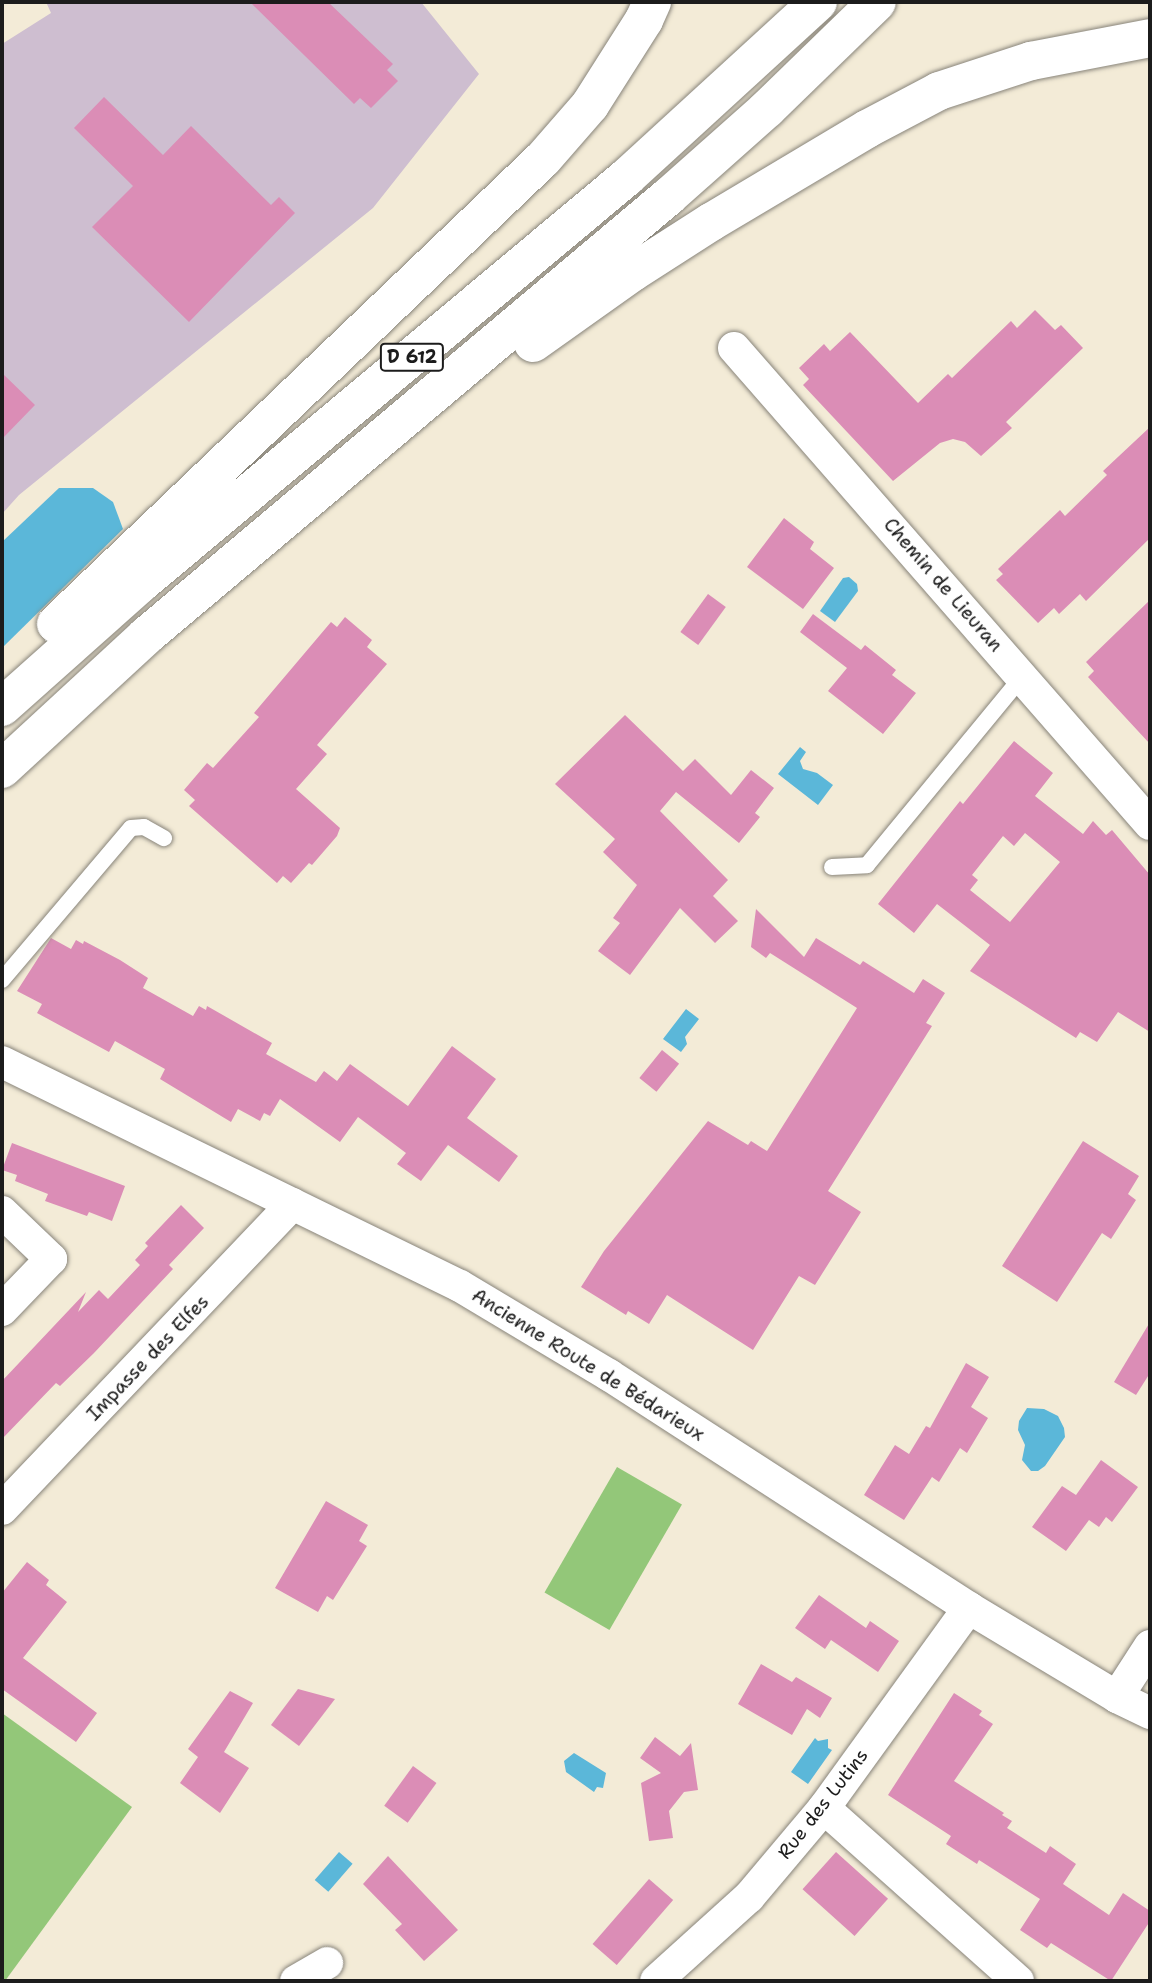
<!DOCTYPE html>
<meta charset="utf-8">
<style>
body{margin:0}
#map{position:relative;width:1152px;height:1983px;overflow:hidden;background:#f3ebd7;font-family:"Shantell Sans",sans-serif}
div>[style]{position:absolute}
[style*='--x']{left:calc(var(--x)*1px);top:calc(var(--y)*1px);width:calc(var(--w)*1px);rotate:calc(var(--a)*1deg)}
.industrial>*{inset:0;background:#cebed0}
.green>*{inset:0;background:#93c779;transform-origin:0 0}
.water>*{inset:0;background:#5bb7d9;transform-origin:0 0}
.building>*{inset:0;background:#db8db6;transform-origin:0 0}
.roads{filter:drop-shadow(0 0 2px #88847a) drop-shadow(0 0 2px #88847a)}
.lane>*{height:16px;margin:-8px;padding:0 8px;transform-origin:8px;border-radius:8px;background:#fff}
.street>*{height:32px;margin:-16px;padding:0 16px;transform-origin:16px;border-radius:16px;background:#fff}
.highway>*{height:38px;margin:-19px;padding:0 19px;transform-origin:19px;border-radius:19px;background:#fff}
span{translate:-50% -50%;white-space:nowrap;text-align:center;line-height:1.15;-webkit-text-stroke:6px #fff;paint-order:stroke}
.shield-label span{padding:2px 5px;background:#fff;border:2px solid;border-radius:5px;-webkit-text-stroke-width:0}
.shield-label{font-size:18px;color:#1c1c1c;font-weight:700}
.street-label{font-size:19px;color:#1c1c1c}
.frame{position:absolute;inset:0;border:4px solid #1c1c1c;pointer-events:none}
</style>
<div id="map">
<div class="industrial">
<div style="clip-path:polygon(46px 2px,421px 2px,479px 74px,373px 208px,19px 495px,2px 514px,2px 44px,51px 13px)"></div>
</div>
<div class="green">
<div style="left:617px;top:1467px;width:75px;height:145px;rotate:30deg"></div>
<div style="clip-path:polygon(2px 1713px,132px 1807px,5px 1981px,2px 1981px)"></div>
</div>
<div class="water">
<div style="clip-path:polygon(59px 488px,93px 488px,113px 502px,123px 529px,2px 648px,2px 542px)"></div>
<div style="clip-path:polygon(849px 577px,857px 584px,858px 591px,835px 622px,820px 611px,843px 578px)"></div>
<div style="clip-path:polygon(800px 747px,806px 752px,800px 761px,803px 769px,817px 773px,833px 785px,818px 805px,778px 774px)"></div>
<div style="clip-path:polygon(686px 1009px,699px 1019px,685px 1037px,687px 1044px,681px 1052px,663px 1039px)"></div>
<div style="clip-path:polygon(1027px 1408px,1044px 1409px,1058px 1416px,1064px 1428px,1065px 1437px,1045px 1466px,1038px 1471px,1031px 1471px,1022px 1460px,1025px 1445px,1018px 1430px,1019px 1421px)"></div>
<div style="clip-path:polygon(815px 1738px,818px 1741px,828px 1739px,828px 1748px,832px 1750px,808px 1784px,791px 1772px)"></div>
<div style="clip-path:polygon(574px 1753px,606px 1773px,603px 1788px,597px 1787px,594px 1792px,566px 1772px,564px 1761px)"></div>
<div style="left:339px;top:1852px;width:18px;height:37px;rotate:41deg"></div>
</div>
<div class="building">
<div style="clip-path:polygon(250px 2px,328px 2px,393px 64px,387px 70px,398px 81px,371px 108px,360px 98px,354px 104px)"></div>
<div style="clip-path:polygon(104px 97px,163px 155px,191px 126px,271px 205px,279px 197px,295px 213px,189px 322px,92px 227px,133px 186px,74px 128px)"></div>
<div style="clip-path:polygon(1035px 310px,1055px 330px,1061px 325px,1083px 348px,1006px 422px,1012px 428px,981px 456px,965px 442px,953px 439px,940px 443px,893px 481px,803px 385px,809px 379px,799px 368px,824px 344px,830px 351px,850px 332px,918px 403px,948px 374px,952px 378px,1011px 321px,1017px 328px)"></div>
<div style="clip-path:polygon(2px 373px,35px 405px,2px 439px)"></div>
<div style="clip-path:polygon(1150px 427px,1150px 538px,1086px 601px,1080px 594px,1059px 614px,1054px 608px,1038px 623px,996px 580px,1003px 574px,998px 569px,1060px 510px,1065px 516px,1107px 475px,1103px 471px)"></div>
<div style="clip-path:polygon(784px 518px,814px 542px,810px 549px,834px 568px,803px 609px,747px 567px)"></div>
<div style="left:708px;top:594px;width:22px;height:47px;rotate:36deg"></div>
<div style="clip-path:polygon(1150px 600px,1150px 744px,1088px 677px,1094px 671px,1086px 662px)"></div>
<div style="clip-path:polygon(813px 614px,861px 650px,865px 645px,896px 670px,892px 675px,916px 693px,883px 734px,828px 691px,847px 668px,800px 632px)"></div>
<div style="clip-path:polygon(345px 617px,372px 640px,367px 647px,387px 664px,317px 745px,327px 754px,296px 789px,340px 828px,337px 836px,312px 865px,309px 863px,291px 883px,283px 876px,277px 883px,189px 806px,195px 800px,184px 790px,207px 763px,213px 768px,259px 717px,254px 713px,331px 622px,337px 627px)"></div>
<div style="clip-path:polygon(625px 715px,683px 771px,695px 759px,731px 795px,751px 770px,774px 788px,755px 813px,760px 817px,739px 843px,676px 792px,660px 811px,728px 880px,713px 896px,738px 921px,715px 943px,680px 908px,630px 975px,598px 951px,620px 923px,613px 918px,637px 885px,603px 852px,615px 839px,555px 784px)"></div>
<div style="clip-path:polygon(evenodd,1014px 741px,1053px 773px,1035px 796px,1083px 834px,1093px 821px,1106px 835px,1112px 830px,1150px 875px,1150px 1032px,1118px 1012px,1097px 1042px,1080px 1032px,1076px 1038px,970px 971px,990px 945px,937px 904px,914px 933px,878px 904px,960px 801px,963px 804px,1014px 741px,1025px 833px,1060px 862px,1010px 922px,970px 890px,978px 880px,972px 875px,1003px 836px,1014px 846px,1025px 833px)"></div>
<div style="clip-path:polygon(756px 909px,804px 957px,816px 938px,860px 965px,863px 961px,914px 993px,923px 979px,945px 993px,926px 1023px,932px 1026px,828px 1191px,861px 1212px,815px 1285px,799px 1276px,753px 1350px,667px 1295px,649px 1324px,628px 1311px,626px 1315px,581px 1287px,604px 1251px,708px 1121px,748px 1145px,751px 1141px,767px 1151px,857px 1008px,770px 953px,766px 958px,751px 947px)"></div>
<div style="clip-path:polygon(51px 938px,71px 949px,76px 940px,83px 944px,84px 941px,120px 960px,148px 978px,143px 988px,193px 1016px,199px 1006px,206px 1010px,207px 1006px,272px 1043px,266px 1054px,316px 1082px,324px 1071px,337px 1081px,350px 1064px,408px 1106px,452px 1046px,496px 1079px,467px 1118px,518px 1156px,499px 1182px,448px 1145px,421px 1181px,397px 1164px,406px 1153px,358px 1117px,340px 1142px,280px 1099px,270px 1116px,264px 1113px,260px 1121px,238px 1109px,231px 1122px,160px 1079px,165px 1069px,115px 1041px,109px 1052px,37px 1013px,42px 1004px,17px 991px)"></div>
<div style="left:662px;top:1050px;width:22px;height:36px;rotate:39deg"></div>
<div style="clip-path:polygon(1083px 1141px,1139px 1176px,1128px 1194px,1136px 1200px,1111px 1239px,1102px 1233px,1057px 1302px,1002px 1266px)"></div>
<div style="clip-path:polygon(12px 1143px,125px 1186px,112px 1221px,89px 1212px,87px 1216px,45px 1201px,48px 1194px,15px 1181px,17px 1175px,2px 1170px)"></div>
<div style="clip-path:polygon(181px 1205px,204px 1228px,169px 1265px,173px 1269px,94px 1353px,60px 1386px,56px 1383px,2px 1439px,2px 1381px,86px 1292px,78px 1312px,99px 1290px,108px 1299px,140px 1265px,135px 1260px,148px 1246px,145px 1243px)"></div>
<div style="clip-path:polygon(1150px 1322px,1150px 1373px,1136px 1395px,1114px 1382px)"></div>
<div style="clip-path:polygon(966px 1363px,989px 1377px,971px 1407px,988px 1418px,967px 1453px,960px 1448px,939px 1482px,932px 1477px,904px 1520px,864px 1495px,895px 1445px,909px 1454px,926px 1426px,930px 1428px)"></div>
<div style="clip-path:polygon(1101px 1460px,1138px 1487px,1112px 1522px,1106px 1517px,1099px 1527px,1089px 1520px,1066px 1551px,1032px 1527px,1062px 1486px,1076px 1495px)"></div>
<div style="clip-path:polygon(326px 1501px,368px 1525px,359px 1541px,367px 1546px,333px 1600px,327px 1596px,318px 1612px,275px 1588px)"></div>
<div style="clip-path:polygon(27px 1562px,49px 1580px,46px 1585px,67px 1602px,23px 1658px,97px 1713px,76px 1742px,2px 1689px,2px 1593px)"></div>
<div style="clip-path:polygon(819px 1595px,866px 1628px,870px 1621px,899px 1641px,878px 1672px,831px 1640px,825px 1649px,795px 1628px)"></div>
<div style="clip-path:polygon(761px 1664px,792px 1682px,796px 1677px,832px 1698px,820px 1718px,807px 1709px,792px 1735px,738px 1704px)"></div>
<div style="clip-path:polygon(298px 1689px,335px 1699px,299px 1746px,271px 1725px)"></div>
<div style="clip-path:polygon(230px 1691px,253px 1703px,224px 1752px,249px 1768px,220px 1813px,180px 1783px,198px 1757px,188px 1749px)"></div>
<div style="clip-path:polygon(954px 1693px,982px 1711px,979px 1715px,993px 1724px,954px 1781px,1004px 1813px,1002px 1815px,1012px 1821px,1007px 1828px,1046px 1853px,1050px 1846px,1076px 1864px,1063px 1884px,1109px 1915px,1123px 1893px,1150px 1911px,1150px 1921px,1111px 1981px,1051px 1943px,1047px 1948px,1020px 1930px,1040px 1899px,979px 1860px,977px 1864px,946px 1844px,951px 1836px,888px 1795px)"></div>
<div style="clip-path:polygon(655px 1737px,680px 1756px,691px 1743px,698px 1790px,684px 1792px,669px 1811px,673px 1838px,649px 1841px,641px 1783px,661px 1773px,640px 1758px)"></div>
<div style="left:413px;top:1766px;width:29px;height:49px;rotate:36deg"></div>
<div style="left:836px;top:1852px;width:70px;height:50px;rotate:42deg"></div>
<div style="clip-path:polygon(388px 1856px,458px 1930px,424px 1961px,395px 1930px,402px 1924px,363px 1884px)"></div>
<div style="left:649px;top:1879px;width:32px;height:86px;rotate:41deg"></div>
</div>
<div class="roads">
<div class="lane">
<div style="--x:832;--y:867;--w:35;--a:-3"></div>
<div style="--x:867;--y:865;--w:245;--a:-50.5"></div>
<div style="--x:2;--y:980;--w:199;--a:-49.7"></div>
<div style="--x:131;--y:828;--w:13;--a:-4"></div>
<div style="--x:144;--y:827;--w:23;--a:29"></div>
</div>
<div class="street">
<div style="--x:734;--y:348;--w:632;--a:48.85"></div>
<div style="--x:2;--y:1062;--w:510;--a:26.06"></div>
<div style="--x:460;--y:1286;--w:174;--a:30.9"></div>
<div style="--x:609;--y:1375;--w:429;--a:32.9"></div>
<div style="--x:969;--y:1608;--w:173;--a:31"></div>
<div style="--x:1117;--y:1697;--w:37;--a:26"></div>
<div style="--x:2;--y:1212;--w:68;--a:43.8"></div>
<div style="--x:51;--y:1259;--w:71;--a:133.9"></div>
<div style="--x:2;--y:1509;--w:421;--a:-46.4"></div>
<div style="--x:1117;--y:1697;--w:61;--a:-57.1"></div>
<div style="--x:824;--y:1808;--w:260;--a:41.7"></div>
<div style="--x:296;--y:1981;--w:36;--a:-30"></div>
<div style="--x:656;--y:1981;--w:125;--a:-42.1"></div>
<div style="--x:749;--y:1897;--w:116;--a:-49.9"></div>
<div style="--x:824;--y:1808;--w:247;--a:-54.1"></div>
</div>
<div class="highway">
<div style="--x:533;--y:343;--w:123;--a:-35.4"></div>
<div style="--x:633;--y:272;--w:93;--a:-32.7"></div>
<div style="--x:711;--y:222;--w:182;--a:-30.8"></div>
<div style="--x:867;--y:129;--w:81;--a:-27.8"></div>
<div style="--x:939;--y:91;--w:97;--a:-18.1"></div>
<div style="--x:1031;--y:61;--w:121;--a:-10.9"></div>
<div style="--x:56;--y:624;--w:673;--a:-43.68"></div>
<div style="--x:543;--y:159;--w:72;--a:-49"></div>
<div style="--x:590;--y:105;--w:101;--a:-57.6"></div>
<div style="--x:644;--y:20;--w:20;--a:-66"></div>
<div style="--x:2;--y:707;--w:185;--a:-41.7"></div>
<div style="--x:140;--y:584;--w:635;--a:-39.89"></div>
<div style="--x:627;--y:177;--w:259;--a:-42.5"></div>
<div style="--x:2;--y:769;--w:196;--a:-42.7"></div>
<div style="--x:146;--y:636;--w:683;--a:-40.07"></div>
<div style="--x:669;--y:196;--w:131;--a:-41.6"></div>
<div style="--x:767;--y:109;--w:153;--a:-44.2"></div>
</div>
</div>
<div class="shield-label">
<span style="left:412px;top:357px">D 612</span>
</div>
<div class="street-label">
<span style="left:943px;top:585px;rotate:49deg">Chemin de Lieuran</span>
<span style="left:148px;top:1358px;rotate:-46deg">Impasse des Elfes</span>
<span style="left:588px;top:1365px;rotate:32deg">Ancienne Route de Bédarieux</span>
<span style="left:823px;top:1804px;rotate:-52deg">Rue des Lutins</span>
</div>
<div class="frame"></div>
</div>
